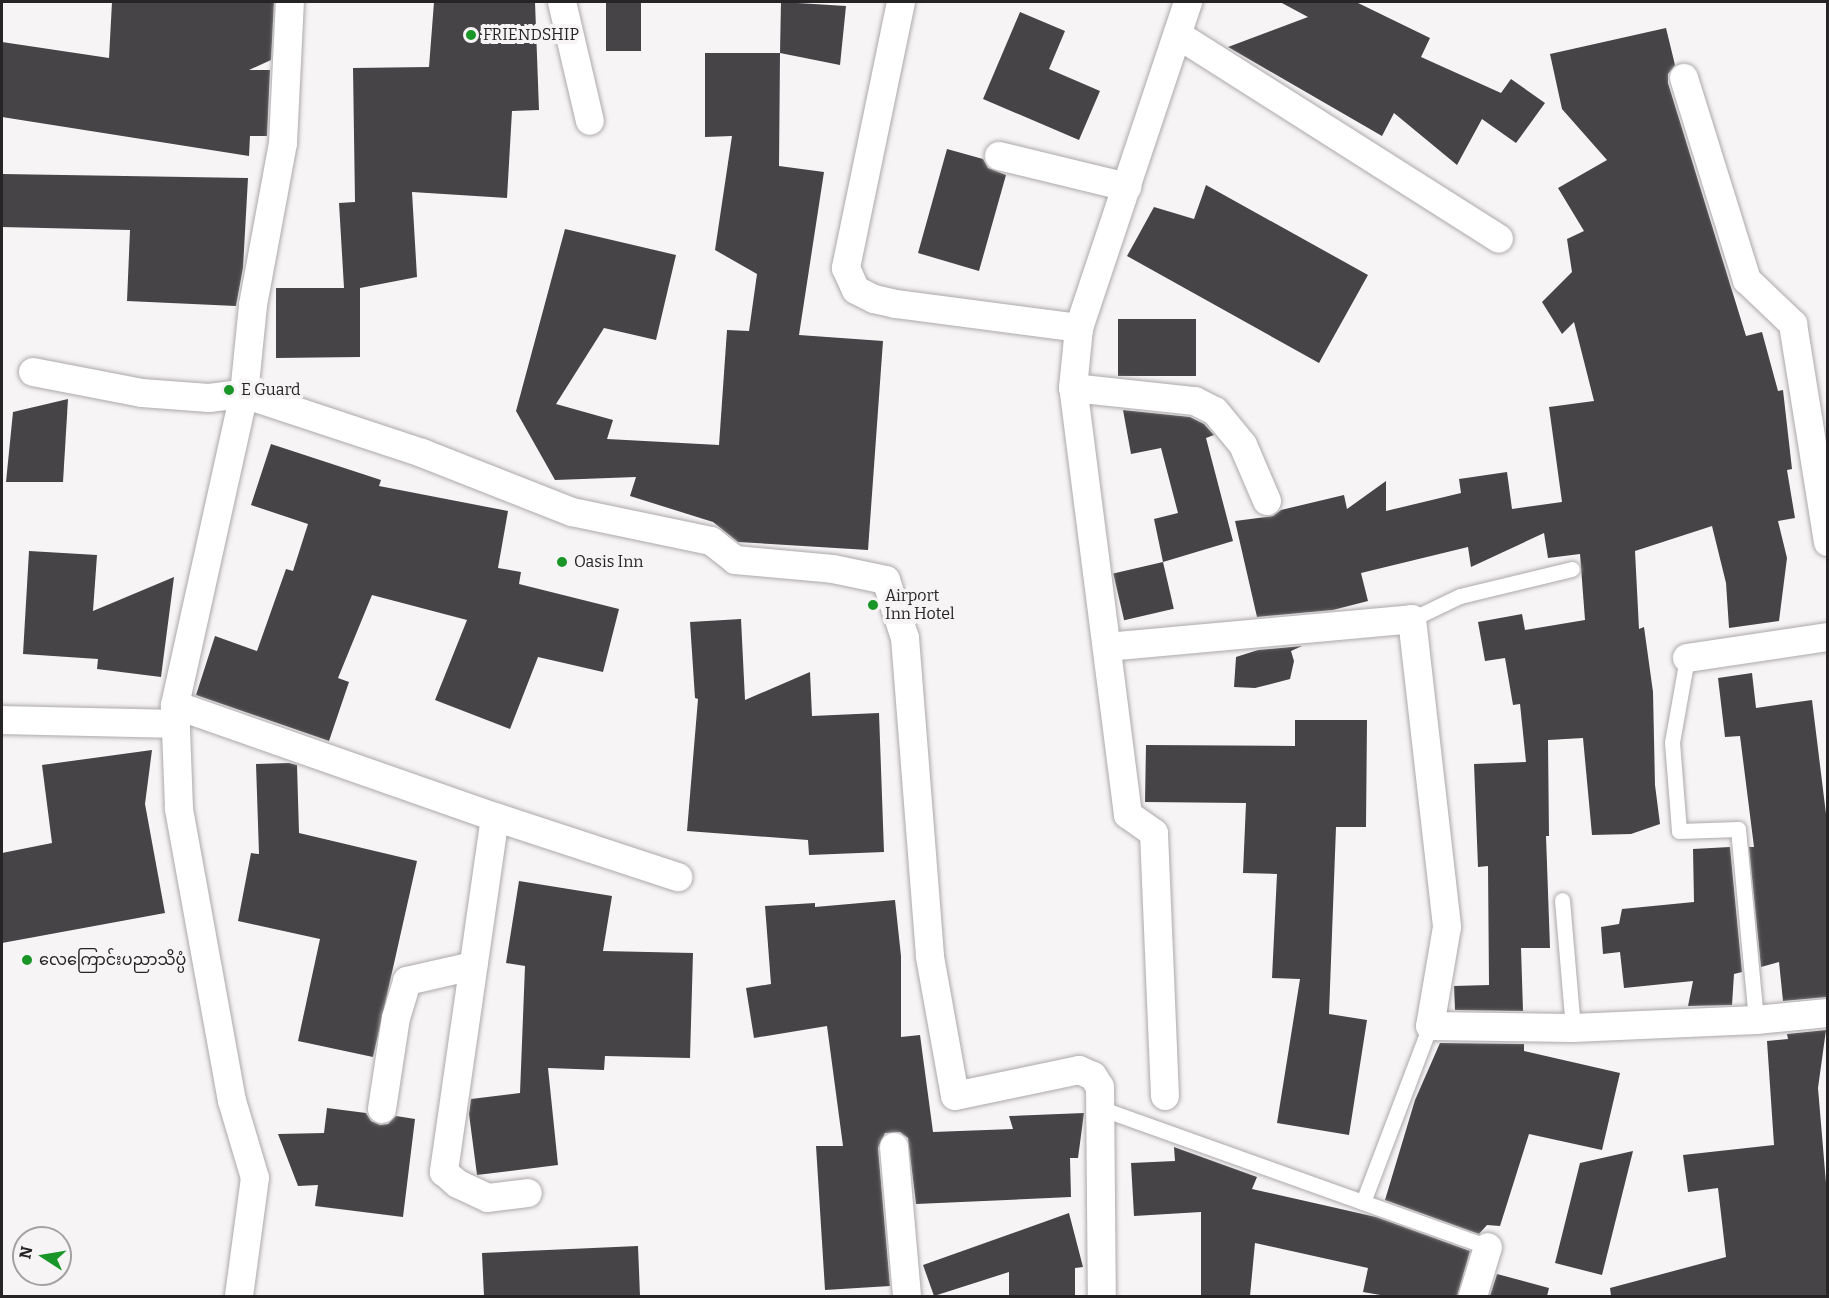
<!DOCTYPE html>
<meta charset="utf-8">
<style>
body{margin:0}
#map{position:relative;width:1829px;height:1298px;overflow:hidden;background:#f7f4f6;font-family:Bitter,"Noto Sans Myanmar",serif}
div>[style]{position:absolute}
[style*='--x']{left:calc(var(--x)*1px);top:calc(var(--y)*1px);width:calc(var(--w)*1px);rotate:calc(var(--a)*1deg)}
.building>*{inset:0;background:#464446;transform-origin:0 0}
.roads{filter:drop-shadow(0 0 2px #aca9ab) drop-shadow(0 0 2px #aca9ab)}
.lane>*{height:15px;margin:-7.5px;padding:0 7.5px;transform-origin:7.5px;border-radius:7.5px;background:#fff}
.street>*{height:28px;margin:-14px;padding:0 14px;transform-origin:14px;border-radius:14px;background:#fff}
.dots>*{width:16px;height:16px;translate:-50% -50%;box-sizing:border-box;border:3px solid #f7f4f6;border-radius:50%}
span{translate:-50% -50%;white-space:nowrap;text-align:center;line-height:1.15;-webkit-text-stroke:6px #f7f4f6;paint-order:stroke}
.poi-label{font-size:16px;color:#262425}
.left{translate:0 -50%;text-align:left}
.frame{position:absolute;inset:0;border:3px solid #262425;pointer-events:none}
.north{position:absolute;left:12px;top:1226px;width:60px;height:60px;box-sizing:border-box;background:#f7f4f6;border:2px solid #a3a1a2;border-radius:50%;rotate:282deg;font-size:16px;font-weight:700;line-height:24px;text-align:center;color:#262425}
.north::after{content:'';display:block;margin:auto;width:21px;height:27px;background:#1a9628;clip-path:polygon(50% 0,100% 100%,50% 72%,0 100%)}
</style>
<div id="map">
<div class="building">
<div style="clip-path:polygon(112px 2px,274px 2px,271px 60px,249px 70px,270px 70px,267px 136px,250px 136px,249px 156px,2px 117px,2px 42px,109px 58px)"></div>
<div style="clip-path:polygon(434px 2px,535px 2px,539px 110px,512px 111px,507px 198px,412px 192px,417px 277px,360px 288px,360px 357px,276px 358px,276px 288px,344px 288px,339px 203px,355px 202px,353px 68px,429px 67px)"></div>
<div style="left:606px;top:2px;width:35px;height:49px"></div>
<div style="clip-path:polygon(781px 2px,846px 6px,840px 65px,780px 53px)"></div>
<div style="clip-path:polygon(1280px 2px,1356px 2px,1430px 38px,1421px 57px,1501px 93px,1511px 79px,1545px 103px,1516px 143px,1482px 119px,1457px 165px,1394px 113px,1382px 136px,1228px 47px,1308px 17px)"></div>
<div style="clip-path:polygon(1020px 12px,1065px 31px,1049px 69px,1100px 91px,1079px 140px,983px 99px)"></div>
<div style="clip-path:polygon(1666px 28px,1675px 65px,1668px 74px,1668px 83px,1746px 336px,1762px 332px,1778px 391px,1783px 390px,1792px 469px,1787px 470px,1795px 518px,1778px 521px,1787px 558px,1779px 621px,1729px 628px,1726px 583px,1712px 526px,1635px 551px,1639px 629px,1644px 627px,1653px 692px,1655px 785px,1660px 824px,1631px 834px,1592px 835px,1583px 738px,1548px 740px,1549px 836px,1546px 836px,1550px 948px,1521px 948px,1523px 1011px,1455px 1010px,1454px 986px,1489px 985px,1488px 866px,1478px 867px,1474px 764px,1526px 762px,1520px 704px,1513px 705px,1505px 658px,1485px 661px,1478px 622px,1522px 614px,1525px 630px,1585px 620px,1580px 554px,1548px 558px,1544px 533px,1471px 567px,1468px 547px,1361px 573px,1368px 601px,1333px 610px,1257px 617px,1235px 521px,1273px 516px,1281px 510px,1344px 495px,1347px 509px,1386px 481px,1386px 511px,1461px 493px,1459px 479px,1507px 472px,1512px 509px,1562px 502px,1549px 407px,1594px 401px,1574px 322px,1562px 334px,1542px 302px,1572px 272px,1567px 239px,1584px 231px,1558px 188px,1607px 160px,1562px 109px,1550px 54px)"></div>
<div style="clip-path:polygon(705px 53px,780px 53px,779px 166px,824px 172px,799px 335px,883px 341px,868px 550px,738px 542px,713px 522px,630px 496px,636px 477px,555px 480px,516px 411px,565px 229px,676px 255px,656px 340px,604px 328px,556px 404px,613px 420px,607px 439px,719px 445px,727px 330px,749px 331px,757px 274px,715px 250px,732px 136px,705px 137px)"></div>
<div style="clip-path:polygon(947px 149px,983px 159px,988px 168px,1006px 175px,979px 271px,918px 253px)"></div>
<div style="clip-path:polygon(2px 174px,248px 178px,243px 268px,236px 306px,127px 301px,130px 230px,2px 227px)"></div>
<div style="clip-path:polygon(1206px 185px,1368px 275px,1319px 363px,1127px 256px,1154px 207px,1194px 219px)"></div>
<div style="left:1118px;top:319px;width:78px;height:57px"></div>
<div style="clip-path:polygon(68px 399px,63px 482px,6px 482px,13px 412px)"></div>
<div style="clip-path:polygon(1123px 410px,1190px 417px,1204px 424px,1214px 435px,1206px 438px,1233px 541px,1163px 562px,1154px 519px,1178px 513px,1161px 448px,1131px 454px)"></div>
<div style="clip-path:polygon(271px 444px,381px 480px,379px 486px,508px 511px,498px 568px,521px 572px,519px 584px,619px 609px,603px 672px,538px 657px,510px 729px,435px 700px,467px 620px,372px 595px,338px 678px,349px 682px,329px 741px,196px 695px,215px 636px,257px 651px,286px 569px,293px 571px,308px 524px,251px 505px)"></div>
<div style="clip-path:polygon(29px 551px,97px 555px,93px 611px,174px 577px,161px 677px,97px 669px,98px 659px,23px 654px)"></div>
<div style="left:1163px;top:562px;width:48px;height:51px;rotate:77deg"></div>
<div style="clip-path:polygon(741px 619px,745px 700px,810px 672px,812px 716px,879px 713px,884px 852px,809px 855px,808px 840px,687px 831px,698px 699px,695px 698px,690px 622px)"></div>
<div style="clip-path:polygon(1302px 646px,1291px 651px,1294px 661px,1290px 679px,1255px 688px,1234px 687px,1236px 657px,1258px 650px)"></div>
<div style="clip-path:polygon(1752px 673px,1756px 708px,1812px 700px,1827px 822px,1827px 997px,1783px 1001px,1779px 962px,1761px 967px,1749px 847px,1754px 847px,1740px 736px,1725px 737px,1718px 678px)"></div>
<div style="clip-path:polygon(1295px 720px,1367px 720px,1366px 827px,1336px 827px,1329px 1014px,1367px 1020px,1349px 1135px,1277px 1123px,1300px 979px,1272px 978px,1277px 874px,1243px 873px,1246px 803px,1145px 802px,1146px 745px,1295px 746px)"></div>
<div style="clip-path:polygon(152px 750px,145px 804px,165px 913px,2px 943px,2px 853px,52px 843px,42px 765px)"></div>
<div style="clip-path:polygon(289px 763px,297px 765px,299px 833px,417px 861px,373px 1057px,298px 1041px,320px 939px,238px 921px,251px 853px,259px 854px,256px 764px)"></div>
<div style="clip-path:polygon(1730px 847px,1742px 972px,1734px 974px,1732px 1005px,1688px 1006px,1693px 981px,1624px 988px,1620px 952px,1603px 954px,1601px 927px,1619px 924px,1622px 909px,1694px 902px,1693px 849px)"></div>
<div style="clip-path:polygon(519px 881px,612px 896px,603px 951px,693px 953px,690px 1058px,605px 1056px,604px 1070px,548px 1068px,558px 1165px,477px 1175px,469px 1114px,471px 1099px,520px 1093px,525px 966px,506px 963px)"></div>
<div style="clip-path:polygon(895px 900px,901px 956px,901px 1037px,920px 1035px,933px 1132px,1013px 1129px,1009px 1116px,1084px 1113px,1078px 1158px,1070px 1158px,1071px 1197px,916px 1204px,908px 1138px,900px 1132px,885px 1133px,878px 1148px,890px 1286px,825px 1290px,816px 1146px,843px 1146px,827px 1026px,754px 1038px,746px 988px,771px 984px,765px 906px,815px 903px,815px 907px)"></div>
<div style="clip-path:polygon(1826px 1030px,1818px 1088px,1827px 1195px,1827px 1296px,1611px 1296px,1610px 1288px,1726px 1257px,1718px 1188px,1688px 1192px,1683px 1155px,1774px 1145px,1767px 1041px,1788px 1039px,1787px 1034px)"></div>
<div style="clip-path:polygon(1440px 1043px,1524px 1044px,1524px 1051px,1620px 1073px,1602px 1150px,1529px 1134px,1500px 1226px,1487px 1225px,1479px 1234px,1385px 1200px,1415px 1100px)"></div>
<div style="clip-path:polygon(327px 1108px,366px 1113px,371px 1121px,380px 1125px,388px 1124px,396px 1116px,415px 1119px,403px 1217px,315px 1206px,318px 1185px,298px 1186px,278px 1134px,324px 1133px)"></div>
<div style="clip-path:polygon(1174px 1147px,1257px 1177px,1252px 1189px,1376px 1217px,1470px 1251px,1457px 1296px,1386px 1296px,1363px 1292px,1368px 1268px,1255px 1243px,1250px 1296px,1201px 1296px,1201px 1212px,1134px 1216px,1131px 1163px,1175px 1161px)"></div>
<div style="clip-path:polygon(1633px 1151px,1602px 1275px,1555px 1263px,1580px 1163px)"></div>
<div style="clip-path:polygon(1069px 1213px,1083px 1267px,1075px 1268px,1075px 1296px,1009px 1296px,1009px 1272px,934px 1296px,923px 1265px)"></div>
<div style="clip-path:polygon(638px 1246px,640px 1296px,484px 1296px,482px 1253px)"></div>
<div style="clip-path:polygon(1497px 1274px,1549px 1288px,1547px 1296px,1490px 1296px)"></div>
</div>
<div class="roads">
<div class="lane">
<div style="--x:1412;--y:619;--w:53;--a:-25.6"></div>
<div style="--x:1460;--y:596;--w:115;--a:-13.6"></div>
<div style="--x:1687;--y:658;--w:85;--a:100.1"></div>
<div style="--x:1672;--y:742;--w:89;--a:85.5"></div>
<div style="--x:1679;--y:831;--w:59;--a:-1.9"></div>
<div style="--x:1738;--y:829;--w:192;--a:84.6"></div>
<div style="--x:1562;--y:900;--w:128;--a:85.1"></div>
<div style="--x:1100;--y:1108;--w:412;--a:19.7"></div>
<div style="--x:1363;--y:1202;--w:188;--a:-69.2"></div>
</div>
<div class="street">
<div style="--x:562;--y:2;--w:122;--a:76.8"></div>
<div style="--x:901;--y:2;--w:272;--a:101.7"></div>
<div style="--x:846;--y:268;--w:24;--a:66"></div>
<div style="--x:856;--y:290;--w:20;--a:27"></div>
<div style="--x:874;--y:299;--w:23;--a:13"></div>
<div style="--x:896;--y:304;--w:185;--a:7.5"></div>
<div style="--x:1178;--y:35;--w:380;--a:32.4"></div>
<div style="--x:1684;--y:78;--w:212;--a:72.7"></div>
<div style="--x:1747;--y:280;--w:64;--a:43.7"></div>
<div style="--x:1793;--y:324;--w:221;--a:80.9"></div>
<div style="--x:999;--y:156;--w:132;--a:13.6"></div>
<div style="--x:33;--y:372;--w:111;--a:10.9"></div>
<div style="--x:142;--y:393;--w:67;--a:4.3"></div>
<div style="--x:209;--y:398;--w:35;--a:-7"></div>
<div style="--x:244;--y:394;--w:188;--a:18.3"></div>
<div style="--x:422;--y:453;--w:161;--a:21.5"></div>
<div style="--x:572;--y:512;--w:142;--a:11.8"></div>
<div style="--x:711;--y:541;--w:31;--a:38"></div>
<div style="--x:735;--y:560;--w:98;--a:5.2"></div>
<div style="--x:833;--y:569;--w:54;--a:11.7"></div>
<div style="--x:886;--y:580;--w:61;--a:71.9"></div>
<div style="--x:905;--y:638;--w:320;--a:85.5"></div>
<div style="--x:930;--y:957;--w:141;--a:79.8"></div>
<div style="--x:955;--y:1096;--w:127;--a:-11.8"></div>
<div style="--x:1079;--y:1070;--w:15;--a:23"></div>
<div style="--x:1093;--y:1076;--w:13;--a:58"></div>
<div style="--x:1100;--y:1087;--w:209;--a:89.5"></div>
<div style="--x:1073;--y:388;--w:123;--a:6.1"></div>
<div style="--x:1195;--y:401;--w:22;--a:27"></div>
<div style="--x:1215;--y:411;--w:44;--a:50.5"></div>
<div style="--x:1243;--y:445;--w:61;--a:66.8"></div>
<div style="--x:1107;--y:647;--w:306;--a:-5.2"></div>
<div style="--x:1412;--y:619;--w:310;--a:83.5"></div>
<div style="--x:1447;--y:927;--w:100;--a:99.7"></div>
<div style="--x:1430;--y:1026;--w:143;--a:0.8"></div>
<div style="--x:1573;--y:1028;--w:183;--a:-2.5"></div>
<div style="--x:1756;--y:1020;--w:72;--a:-5.6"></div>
<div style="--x:1687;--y:658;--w:143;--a:-8.5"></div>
<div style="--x:175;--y:705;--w:339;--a:19.3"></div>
<div style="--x:495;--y:817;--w:193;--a:18.2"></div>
<div style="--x:2;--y:720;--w:174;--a:1.3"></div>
<div style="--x:495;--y:817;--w:359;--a:98.2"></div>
<div style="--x:444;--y:1172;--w:18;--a:41"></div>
<div style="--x:458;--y:1184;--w:33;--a:25"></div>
<div style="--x:488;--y:1198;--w:40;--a:-7.1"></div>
<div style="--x:1165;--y:1096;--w:263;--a:-92.4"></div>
<div style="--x:1154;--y:833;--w:32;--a:-145"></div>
<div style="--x:1128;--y:815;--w:431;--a:-97.3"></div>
<div style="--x:1073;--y:388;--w:60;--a:-84.3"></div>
<div style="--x:1079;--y:328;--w:344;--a:-71.5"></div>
<div style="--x:382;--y:1109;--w:92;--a:-81.3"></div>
<div style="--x:396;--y:1018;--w:39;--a:-73"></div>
<div style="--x:407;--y:981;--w:68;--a:-12.8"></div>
<div style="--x:894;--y:1147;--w:150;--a:85"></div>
<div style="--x:239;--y:1296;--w:119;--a:-82.3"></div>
<div style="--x:255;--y:1178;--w:80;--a:-106.6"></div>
<div style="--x:232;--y:1101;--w:298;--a:-100.3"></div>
<div style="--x:179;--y:808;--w:103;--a:-92.2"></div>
<div style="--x:175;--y:705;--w:319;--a:-77.5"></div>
<div style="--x:244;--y:394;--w:89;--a:-84.2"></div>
<div style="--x:253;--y:305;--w:165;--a:-79.5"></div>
<div style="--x:283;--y:143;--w:141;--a:-87.2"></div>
<div style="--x:1473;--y:1296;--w:51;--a:-73"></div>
</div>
</div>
<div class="dots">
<div style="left:471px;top:35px;background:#1a9628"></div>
<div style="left:229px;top:390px;background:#1a9628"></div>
<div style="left:562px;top:562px;background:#1a9628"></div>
<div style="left:873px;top:605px;background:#1a9628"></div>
<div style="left:27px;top:960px;background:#1a9628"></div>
</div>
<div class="poi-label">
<span class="left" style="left:483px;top:35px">FRIENDSHIP</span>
<span class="left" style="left:241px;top:390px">E Guard</span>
<span class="left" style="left:574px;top:562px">Oasis Inn</span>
<span class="left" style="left:885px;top:605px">Airport<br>Inn Hotel</span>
<span class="left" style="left:39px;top:960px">လေကြောင်းပညာသိပ္ပံ</span>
</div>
<div class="frame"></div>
<div class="north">N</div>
</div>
